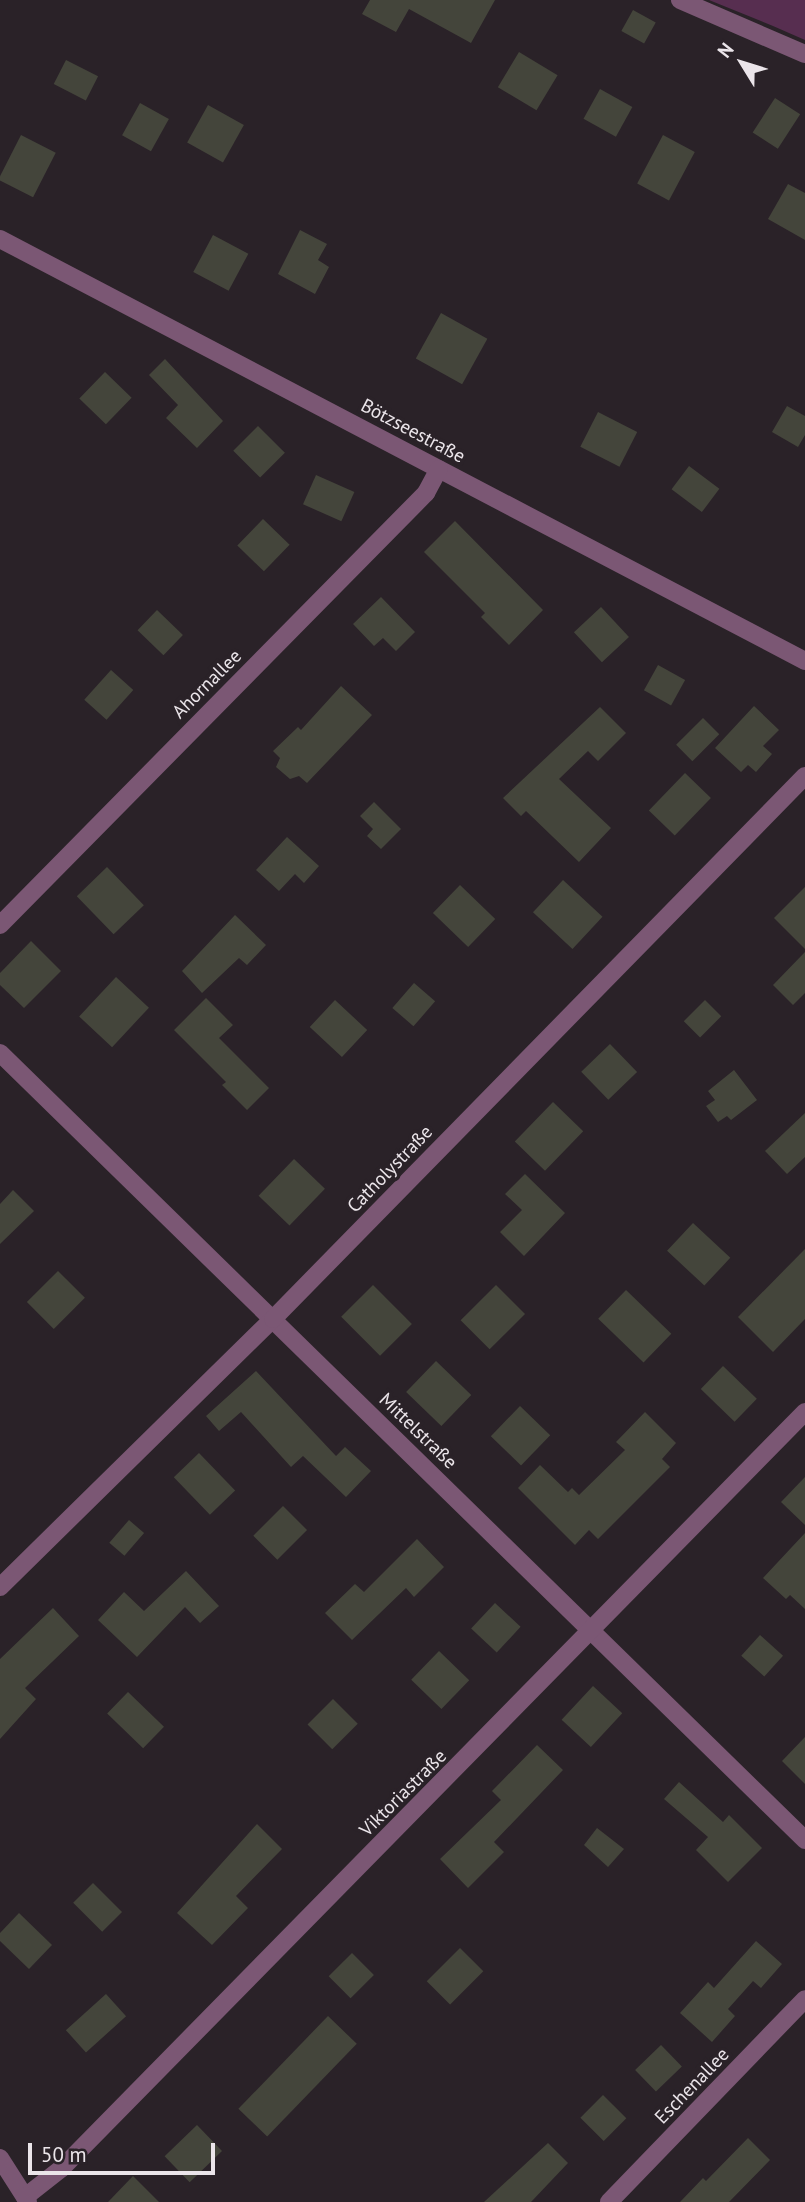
<!DOCTYPE html>
<meta charset="utf-8">
<style>
body{margin:0}
#map{position:relative;width:805px;height:2202px;overflow:hidden;background:#2a2228;font-family:"PT Sans",sans-serif}
div>[style]{position:absolute}
[style*='--x']{left:calc(var(--x)*1px);top:calc(var(--y)*1px);width:calc(var(--w)*1px);rotate:calc(var(--a)*1deg)}
.green>*{inset:0;background:#572e50}
.building>*{inset:0;background:#44453b;transform-origin:0 0}
.minor>*{height:18px;margin:-9px;padding:0 9px;transform-origin:9px;border-radius:9px;background:#7b5774}
span{translate:-50% -50%;white-space:nowrap;text-align:center;line-height:1.15;-webkit-text-stroke:7px #2a2228;paint-order:stroke}
.street-label{font-size:19px;color:#ebe5ea}
.north{position:absolute;left:707px;top:28px;width:70px;height:70px;-webkit-text-stroke:5px #2a2228;paint-order:stroke;rotate:308deg;font-size:19px;font-weight:700;line-height:28px;text-align:center;color:#ebe5ea}
.north::after{content:'';display:block;margin:auto;width:24px;height:32px;background:#ebe5ea;clip-path:polygon(50% 0,100% 100%,50% 72%,0 100%)}
.scale{position:absolute;left:28px;top:2143px;width:187px;height:32px;box-sizing:border-box;border:4px solid #ebe5ea;border-top:0;padding-left:9px;font-size:21px;line-height:24px;white-space:nowrap;color:#ebe5ea;-webkit-text-stroke:5px #2a2228;paint-order:stroke}
</style>
<div id="map">
<div class="green">
<div style="clip-path:polygon(709px 0,805px 0,805px 40px,773px 26px)"></div>
</div>
<div class="building">
<div style="clip-path:polygon(370px 0,495px 0,471px 43px,409px 9px,396px 32px,362px 14px)"></div>
<div style="left:633px;top:10px;width:26px;height:24px;rotate:29deg"></div>
<div style="left:519px;top:52px;width:45px;height:41px;rotate:31deg"></div>
<div style="left:66px;top:60px;width:36px;height:27px;rotate:27deg"></div>
<div style="left:600px;top:89px;width:37px;height:34px;rotate:29deg"></div>
<div style="left:775px;top:98px;width:30px;height:41px;rotate:33deg"></div>
<div style="left:140px;top:103px;width:33px;height:37px;rotate:29deg"></div>
<div style="left:208px;top:105px;width:41px;height:43px;rotate:29deg"></div>
<div style="left:21px;top:135px;width:39px;height:50px;rotate:27deg"></div>
<div style="left:663px;top:135px;width:36px;height:55px;rotate:28deg"></div>
<div style="clip-path:polygon(788px 184px,805px 193px,805px 240px,768px 219px)"></div>
<div style="clip-path:polygon(300px 230px,327px 244px,318px 260px,329px 267px,315px 294px,278px 274px)"></div>
<div style="left:213px;top:235px;width:40px;height:42px;rotate:28deg"></div>
<div style="left:441px;top:313px;width:53px;height:52px;rotate:29deg"></div>
<div style="clip-path:polygon(165px 359px,223px 421px,197px 448px,166px 418px,178px 405px,149px 375px)"></div>
<div style="left:105px;top:372px;width:37px;height:37px;rotate:44deg"></div>
<div style="clip-path:polygon(787px 406px,805px 416px,805px 435px,798px 447px,772px 432px)"></div>
<div style="left:598px;top:412px;width:44px;height:39px;rotate:27deg"></div>
<div style="left:258px;top:426px;width:38px;height:35px;rotate:45deg"></div>
<div style="left:689px;top:466px;width:38px;height:29px;rotate:37deg"></div>
<div style="left:316px;top:475px;width:42px;height:32px;rotate:24deg"></div>
<div style="left:263px;top:519px;width:37px;height:37px;rotate:44deg"></div>
<div style="clip-path:polygon(455px 521px,543px 610px,509px 645px,481px 617px,485px 613px,424px 552px)"></div>
<div style="clip-path:polygon(381px 597px,415px 632px,396px 651px,383px 638px,374px 646px,353px 624px)"></div>
<div style="left:601px;top:607px;width:41px;height:37px;rotate:47deg"></div>
<div style="left:157px;top:610px;width:36px;height:28px;rotate:44deg"></div>
<div style="left:658px;top:665px;width:31px;height:29px;rotate:29deg"></div>
<div style="left:111px;top:670px;width:30px;height:40px;rotate:42deg"></div>
<div style="clip-path:polygon(341px 686px,372px 715px,307px 783px,299px 776px,290px 779px,276px 767px,280px 758px,273px 751px,298px 727px,301px 730px)"></div>
<div style="clip-path:polygon(754px 706px,779px 730px,763px 746px,772px 754px,756px 772px,748px 765px,741px 772px,715px 748px)"></div>
<div style="clip-path:polygon(600px 707px,626px 733px,598px 761px,588px 751px,559px 779px,611px 828px,579px 862px,526px 811px,521px 816px,503px 798px)"></div>
<div style="left:703px;top:718px;width:23px;height:38px;rotate:45deg"></div>
<div style="left:685px;top:773px;width:36px;height:52px;rotate:44deg"></div>
<div style="clip-path:polygon(374px 802px,401px 829px,381px 849px,367px 836px,373px 829px,360px 816px)"></div>
<div style="clip-path:polygon(287px 837px,319px 866px,304px 883px,295px 874px,279px 891px,256px 870px)"></div>
<div style="left:107px;top:867px;width:53px;height:42px;rotate:46deg"></div>
<div style="left:563px;top:880px;width:54px;height:44px;rotate:43deg"></div>
<div style="left:460px;top:885px;width:49px;height:39px;rotate:44deg"></div>
<div style="clip-path:polygon(805px 887px,805px 949px,774px 918px)"></div>
<div style="clip-path:polygon(235px 915px,266px 945px,247px 965px,239px 958px,202px 993px,182px 971px)"></div>
<div style="clip-path:polygon(31px 941px,61px 971px,24px 1008px,0 985px,0 973px)"></div>
<div style="clip-path:polygon(805px 952px,805px 993px,793px 1005px,773px 985px)"></div>
<div style="left:116px;top:977px;width:45px;height:54px;rotate:43deg"></div>
<div style="left:414px;top:983px;width:28px;height:33px;rotate:41deg"></div>
<div style="clip-path:polygon(206px 998px,233px 1025px,219px 1038px,269px 1088px,247px 1110px,222px 1085px,226px 1082px,174px 1030px)"></div>
<div style="left:335px;top:1000px;width:44px;height:37px;rotate:43deg"></div>
<div style="left:705px;top:1000px;width:23px;height:30px;rotate:45deg"></div>
<div style="left:610px;top:1044px;width:39px;height:40px;rotate:46deg"></div>
<div style="clip-path:polygon(734px 1070px,757px 1100px,731px 1120px,727px 1116px,718px 1122px,706px 1106px,715px 1100px,708px 1091px)"></div>
<div style="left:553px;top:1102px;width:42px;height:55px;rotate:44deg"></div>
<div style="clip-path:polygon(805px 1113px,805px 1157px,787px 1174px,765px 1151px)"></div>
<div style="left:294px;top:1159px;width:43px;height:51px;rotate:44deg"></div>
<div style="clip-path:polygon(525px 1174px,565px 1213px,524px 1256px,500px 1232px,522px 1210px,505px 1194px)"></div>
<div style="clip-path:polygon(13px 1190px,34px 1211px,0 1244px,0 1204px)"></div>
<div style="left:693px;top:1223px;width:51px;height:38px;rotate:43deg"></div>
<div style="clip-path:polygon(805px 1249px,805px 1319px,773px 1352px,738px 1317px)"></div>
<div style="left:58px;top:1271px;width:38px;height:44px;rotate:45deg"></div>
<div style="left:373px;top:1285px;width:55px;height:45px;rotate:45deg"></div>
<div style="left:496px;top:1285px;width:41px;height:50px;rotate:45deg"></div>
<div style="left:626px;top:1290px;width:63px;height:40px;rotate:44deg"></div>
<div style="left:436px;top:1361px;width:49px;height:43px;rotate:44deg"></div>
<div style="left:723px;top:1366px;width:47px;height:32px;rotate:44deg"></div>
<div style="clip-path:polygon(256px 1371px,336px 1456px,345px 1447px,371px 1471px,346px 1497px,303px 1456px,291px 1467px,241px 1412px,219px 1431px,206px 1416px)"></div>
<div style="left:520px;top:1406px;width:42px;height:42px;rotate:44deg"></div>
<div style="clip-path:polygon(645px 1412px,676px 1443px,662px 1459px,670px 1467px,598px 1539px,589px 1530px,575px 1545px,518px 1488px,540px 1465px,568px 1492px,572px 1488px,579px 1495px,625px 1450px,616px 1442px)"></div>
<div style="left:199px;top:1453px;width:52px;height:35px;rotate:46deg"></div>
<div style="clip-path:polygon(805px 1477px,805px 1525px,781px 1502px)"></div>
<div style="left:283px;top:1506px;width:34px;height:42px;rotate:45deg"></div>
<div style="left:129px;top:1520px;width:20px;height:30px;rotate:41deg"></div>
<div style="clip-path:polygon(805px 1533px,805px 1609px,790px 1595px,786px 1599px,763px 1578px)"></div>
<div style="clip-path:polygon(417px 1539px,444px 1567px,414px 1597px,406px 1588px,352px 1640px,325px 1613px,355px 1584px,364px 1592px)"></div>
<div style="clip-path:polygon(186px 1571px,219px 1606px,200px 1623px,185px 1607px,137px 1657px,98px 1620px,124px 1592px,144px 1611px)"></div>
<div style="left:495px;top:1603px;width:35px;height:35px;rotate:43deg"></div>
<div style="clip-path:polygon(53px 1608px,79px 1636px,25px 1688px,36px 1699px,0 1739px,0 1659px)"></div>
<div style="left:760px;top:1635px;width:31px;height:28px;rotate:42deg"></div>
<div style="left:439px;top:1651px;width:42px;height:40px;rotate:44deg"></div>
<div style="left:593px;top:1686px;width:40px;height:46px;rotate:43deg"></div>
<div style="left:128px;top:1692px;width:50px;height:30px;rotate:44deg"></div>
<div style="left:333px;top:1699px;width:35px;height:36px;rotate:45deg"></div>
<div style="clip-path:polygon(805px 1737px,805px 1784px,782px 1761px)"></div>
<div style="clip-path:polygon(537px 1745px,563px 1770px,494px 1842px,504px 1852px,468px 1888px,440px 1859px,501px 1800px,492px 1791px)"></div>
<div style="clip-path:polygon(679px 1782px,723px 1822px,729px 1815px,762px 1848px,728px 1882px,696px 1850px,708px 1837px,664px 1799px)"></div>
<div style="clip-path:polygon(257px 1824px,282px 1849px,236px 1896px,248px 1908px,212px 1945px,177px 1913px)"></div>
<div style="clip-path:polygon(597px 1828px,624px 1849px,608px 1867px,584px 1845px)"></div>
<div style="left:93px;top:1883px;width:41px;height:28px;rotate:45deg"></div>
<div style="clip-path:polygon(19px 1913px,52px 1945px,29px 1969px,0 1941px,0 1933px)"></div>
<div style="clip-path:polygon(756px 1941px,782px 1964px,761px 1988px,753px 1981px,728px 2009px,735px 2016px,712px 2042px,680px 2013px,708px 1982px,714px 1988px)"></div>
<div style="left:460px;top:1948px;width:33px;height:47px;rotate:45deg"></div>
<div style="left:352px;top:1953px;width:31px;height:33px;rotate:45deg"></div>
<div style="left:106px;top:1994px;width:30px;height:54px;rotate:48deg"></div>
<div style="left:328px;top:2016px;width:40px;height:129px;rotate:44deg"></div>
<div style="left:661px;top:2045px;width:30px;height:36px;rotate:46deg"></div>
<div style="left:603px;top:2095px;width:33px;height:32px;rotate:45deg"></div>
<div style="left:197px;top:2125px;width:36px;height:45px;rotate:46deg"></div>
<div style="clip-path:polygon(748px 2138px,770px 2160px,729px 2202px,680px 2202px,703px 2178px,706px 2181px)"></div>
<div style="clip-path:polygon(548px 2143px,568px 2163px,531px 2202px,484px 2202px)"></div>
<div style="clip-path:polygon(133px 2176px,159px 2202px,108px 2202px)"></div>
</div>
<div class="minor">
<div style="--x:680;--y:0;--w:136;--a:23.4"></div>
<div style="--x:0;--y:239;--w:909;--a:27.66"></div>
<div style="--x:0;--y:925;--w:607;--a:-45.4"></div>
<div style="--x:426;--y:493;--w:27;--a:-62"></div>
<div style="--x:0;--y:1053;--w:1126;--a:44.35"></div>
<div style="--x:0;--y:1587;--w:383;--a:-44.5"></div>
<div style="--x:273;--y:1319;--w:760;--a:-45.59"></div>
<div style="--x:0;--y:2158;--w:52;--a:57.5"></div>
<div style="--x:25;--y:2197;--w:47;--a:-38.1"></div>
<div style="--x:62;--y:2168;--w:1060;--a:-45.5"></div>
<div style="--x:609;--y:2202;--w:282;--a:-46"></div>
</div>
<div class="street-label">
<span style="left:413px;top:431px;rotate:28deg">Bötzseestraße</span>
<span style="left:207px;top:684px;rotate:-45deg">Ahornallee</span>
<span style="left:390px;top:1169px;rotate:-46deg">Catholystraße</span>
<span style="left:418px;top:1431px;rotate:44deg">Mittelstraße</span>
<span style="left:403px;top:1793px;rotate:-45deg">Viktoriastraße</span>
<span style="left:692px;top:2086px;rotate:-46deg">Eschenallee</span>
</div>
<div class="north">N</div>
<div class="scale">50 m</div>
</div>
